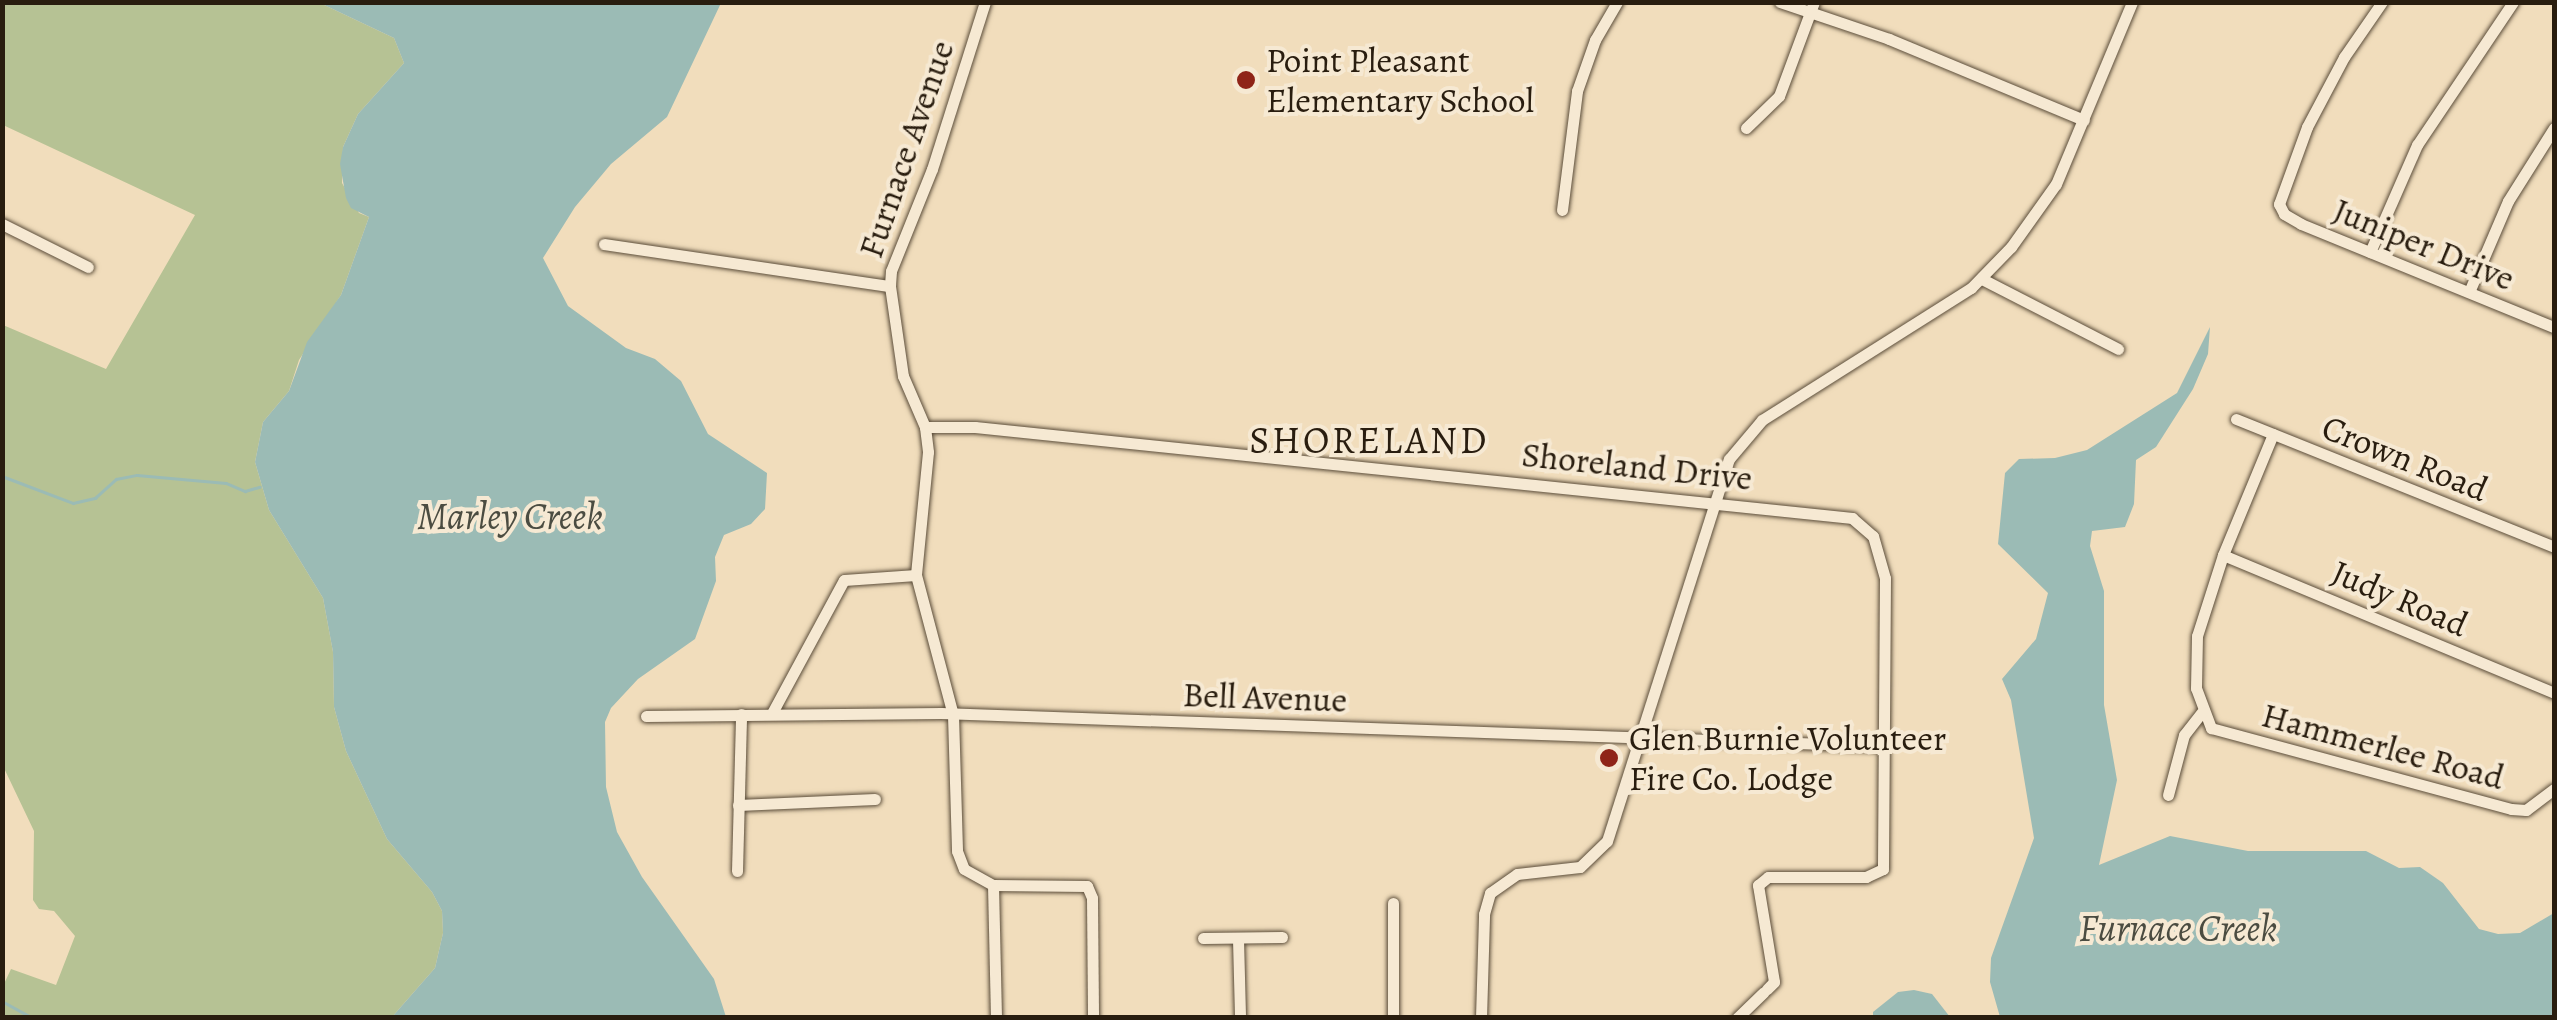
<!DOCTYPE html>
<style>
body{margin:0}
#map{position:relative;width:2557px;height:1020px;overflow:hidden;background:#f1ddbc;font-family:Alegreya,serif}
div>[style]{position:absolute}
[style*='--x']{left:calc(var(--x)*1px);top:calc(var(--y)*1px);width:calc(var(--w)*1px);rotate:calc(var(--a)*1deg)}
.green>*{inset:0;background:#b6c294}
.water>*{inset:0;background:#9bbbb5}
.stream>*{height:2.5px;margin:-1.25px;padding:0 1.25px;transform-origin:1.25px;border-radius:1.25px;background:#9bbbb5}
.roads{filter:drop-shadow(0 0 2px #5b4d3a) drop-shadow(0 0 2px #5b4d3a)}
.street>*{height:11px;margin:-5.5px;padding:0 5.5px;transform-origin:5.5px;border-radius:5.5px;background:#f6e9d3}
.dots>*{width:28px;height:28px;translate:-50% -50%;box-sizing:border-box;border:5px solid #f6e9d3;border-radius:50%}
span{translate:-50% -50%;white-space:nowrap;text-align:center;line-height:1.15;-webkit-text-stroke:8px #f6e9d3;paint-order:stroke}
.poi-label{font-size:35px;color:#291d0f}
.left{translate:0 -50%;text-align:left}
.street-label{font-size:35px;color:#291d0f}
.neighbourhood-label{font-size:38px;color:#291d0f;letter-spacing:2.5px}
.water-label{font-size:38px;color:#4b4c41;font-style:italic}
.frame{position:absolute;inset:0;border:5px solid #291d0f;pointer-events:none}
</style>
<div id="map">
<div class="green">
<div style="clip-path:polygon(3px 3px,320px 3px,394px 38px,404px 63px,358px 114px,343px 147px,342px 183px,359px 213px,369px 217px,341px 295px,299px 360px,289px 391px,263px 422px,255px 462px,269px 510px,323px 598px,333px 652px,334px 707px,346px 751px,387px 839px,432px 892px,442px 911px,443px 933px,435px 968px,392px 1017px,3px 1017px,3px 986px,11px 969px,56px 985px,75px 936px,54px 911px,39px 909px,33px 900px,34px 831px,3px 766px,3px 325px,106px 369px,195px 215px,3px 125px)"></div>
</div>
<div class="water">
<div style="clip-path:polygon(320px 3px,721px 3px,667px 117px,611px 164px,575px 207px,543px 258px,568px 306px,626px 348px,655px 359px,681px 381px,708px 434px,767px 473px,765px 509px,751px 524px,724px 535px,715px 557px,716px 581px,695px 639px,638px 679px,611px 708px,605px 722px,606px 787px,617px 832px,642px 877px,714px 979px,726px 1017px,392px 1017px,435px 968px,443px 933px,442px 911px,432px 892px,387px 839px,346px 751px,334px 707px,333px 652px,323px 598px,269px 510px,255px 462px,263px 422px,289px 391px,307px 342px,341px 295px,369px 217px,351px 208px,346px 198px,340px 164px,343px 147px,358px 114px,404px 63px,394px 38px)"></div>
<div style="clip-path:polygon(2210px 327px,2208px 354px,2193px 389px,2156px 447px,2136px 460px,2134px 504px,2125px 527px,2092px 531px,2090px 546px,2104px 591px,2104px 705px,2117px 780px,2099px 865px,2170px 836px,2248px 851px,2366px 851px,2399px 868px,2420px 867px,2443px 883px,2479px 929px,2498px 934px,2520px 933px,2554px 913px,2554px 1017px,2000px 1017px,1990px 982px,1991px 958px,2034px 838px,2011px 700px,2002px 679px,2036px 639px,2048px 593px,1998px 544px,2005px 473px,2019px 459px,2055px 458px,2087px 450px,2177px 393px)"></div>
<div style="clip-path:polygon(1914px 990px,1932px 994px,1950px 1017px,1873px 1017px,1873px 1012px,1898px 992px)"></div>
</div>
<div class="stream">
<div style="--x:2;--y:476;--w:76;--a:20.8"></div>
<div style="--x:73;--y:503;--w:23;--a:-13"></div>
<div style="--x:95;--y:498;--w:28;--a:-42"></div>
<div style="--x:116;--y:479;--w:21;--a:-11"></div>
<div style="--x:137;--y:475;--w:89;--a:5.1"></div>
<div style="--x:226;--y:483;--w:21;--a:23"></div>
<div style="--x:245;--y:491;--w:15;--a:-16"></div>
<div style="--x:2;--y:1001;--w:35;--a:29"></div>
</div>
<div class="roads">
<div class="street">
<div style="--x:985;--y:2;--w:175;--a:107.6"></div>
<div style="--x:932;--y:169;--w:110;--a:111.9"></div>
<div style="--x:891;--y:271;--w:15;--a:94"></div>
<div style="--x:890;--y:286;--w:91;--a:81.8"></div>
<div style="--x:903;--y:376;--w:56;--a:66.7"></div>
<div style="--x:925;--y:427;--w:25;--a:83"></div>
<div style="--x:928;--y:452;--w:124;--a:95.6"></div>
<div style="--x:916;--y:575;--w:145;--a:75.2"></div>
<div style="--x:953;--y:715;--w:136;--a:88.3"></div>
<div style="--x:957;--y:851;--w:19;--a:69"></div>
<div style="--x:964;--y:869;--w:33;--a:29"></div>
<div style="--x:1780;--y:2;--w:115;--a:18.7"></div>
<div style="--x:1889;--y:39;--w:211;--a:22.6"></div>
<div style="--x:2382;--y:2;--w:67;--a:124.6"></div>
<div style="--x:2344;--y:57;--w:79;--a:117.9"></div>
<div style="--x:2307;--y:127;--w:82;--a:110"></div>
<div style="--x:2279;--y:204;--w:11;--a:63"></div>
<div style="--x:2284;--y:214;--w:20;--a:30"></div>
<div style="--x:2301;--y:224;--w:273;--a:22.2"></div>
<div style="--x:1746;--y:128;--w:46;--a:-44.1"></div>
<div style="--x:1779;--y:96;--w:100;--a:-69.6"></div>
<div style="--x:1562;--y:210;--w:120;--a:-82.8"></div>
<div style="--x:1577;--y:91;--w:54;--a:-70.6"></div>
<div style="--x:1595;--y:40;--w:44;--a:-59.9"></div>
<div style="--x:2;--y:224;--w:96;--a:26.6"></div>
<div style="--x:604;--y:244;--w:289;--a:8.4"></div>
<div style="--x:2370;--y:252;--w:117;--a:-66.3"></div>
<div style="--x:2417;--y:145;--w:172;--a:-56.1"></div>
<div style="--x:1982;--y:279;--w:153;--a:27.2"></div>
<div style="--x:2469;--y:292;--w:99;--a:-66.8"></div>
<div style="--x:2508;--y:201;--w:86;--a:-57.8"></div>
<div style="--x:2236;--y:419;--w:343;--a:21.9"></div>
<div style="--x:925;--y:427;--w:50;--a:0"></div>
<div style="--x:975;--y:427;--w:882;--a:5.92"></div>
<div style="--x:1852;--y:518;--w:28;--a:41"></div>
<div style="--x:1873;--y:536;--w:44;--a:74.1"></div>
<div style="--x:1885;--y:578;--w:291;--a:90.4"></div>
<div style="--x:1883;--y:869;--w:19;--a:155"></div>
<div style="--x:1866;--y:877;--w:98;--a:180"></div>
<div style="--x:1768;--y:877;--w:13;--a:141"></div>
<div style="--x:1758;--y:885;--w:98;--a:80.6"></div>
<div style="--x:1774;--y:982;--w:10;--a:135"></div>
<div style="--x:2273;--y:434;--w:131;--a:112.5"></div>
<div style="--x:2223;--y:555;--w:85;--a:107.8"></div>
<div style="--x:2197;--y:636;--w:52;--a:91.1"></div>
<div style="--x:2196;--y:688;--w:43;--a:69.4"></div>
<div style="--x:2211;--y:728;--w:311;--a:15.1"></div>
<div style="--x:2511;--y:809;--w:15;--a:4"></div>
<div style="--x:2526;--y:810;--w:35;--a:-37"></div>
<div style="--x:2223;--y:555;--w:359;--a:22.6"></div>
<div style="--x:772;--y:713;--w:151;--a:-61.6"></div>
<div style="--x:844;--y:580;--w:72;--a:-4"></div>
<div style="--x:646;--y:716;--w:295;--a:-0.6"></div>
<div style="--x:941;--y:713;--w:943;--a:2.01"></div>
<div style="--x:2168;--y:795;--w:62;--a:-75.1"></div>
<div style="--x:2184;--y:735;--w:29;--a:-52"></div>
<div style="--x:738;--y:805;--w:137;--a:-2.5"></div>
<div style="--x:737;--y:871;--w:157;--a:-88.5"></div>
<div style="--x:993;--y:885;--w:94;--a:0.6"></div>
<div style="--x:1087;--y:886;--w:13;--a:67"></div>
<div style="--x:1092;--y:898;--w:120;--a:89.5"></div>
<div style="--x:993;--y:885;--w:133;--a:88.7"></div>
<div style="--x:1203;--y:938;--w:79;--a:-0.7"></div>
<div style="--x:1238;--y:939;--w:79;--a:88.5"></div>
<div style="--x:1393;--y:1018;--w:115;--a:-90"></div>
<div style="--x:1481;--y:1018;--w:104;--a:-88.3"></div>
<div style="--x:1484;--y:914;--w:22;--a:-74"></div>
<div style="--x:1490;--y:893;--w:33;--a:-35"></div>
<div style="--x:1517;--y:874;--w:63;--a:-6.3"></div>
<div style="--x:1580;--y:867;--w:37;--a:-44"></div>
<div style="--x:1607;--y:841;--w:401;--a:-72.3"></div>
<div style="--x:1729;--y:459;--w:51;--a:-49.8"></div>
<div style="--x:1762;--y:420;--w:247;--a:-32.3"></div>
<div style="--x:1971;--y:288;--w:57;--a:-45.7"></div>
<div style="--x:2011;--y:247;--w:77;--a:-54.5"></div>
<div style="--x:2056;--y:184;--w:197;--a:-67.3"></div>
<div style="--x:1737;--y:1018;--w:37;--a:-44"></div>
</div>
</div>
<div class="dots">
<div style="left:1246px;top:80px;background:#8f2418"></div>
<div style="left:1609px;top:758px;background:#8f2418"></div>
</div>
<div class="poi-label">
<span class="left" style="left:1266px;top:80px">Point Pleasant<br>Elementary School</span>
<span class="left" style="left:1629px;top:758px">Glen Burnie Volunteer<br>Fire Co. Lodge</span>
</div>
<div class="street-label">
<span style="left:906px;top:149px;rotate:-71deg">Furnace Avenue</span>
<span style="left:2424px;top:244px;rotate:22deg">Juniper Drive</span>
<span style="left:2405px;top:458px;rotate:22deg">Crown Road</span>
<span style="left:1637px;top:466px;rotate:6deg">Shoreland Drive</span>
<span style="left:2400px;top:598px;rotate:23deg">Judy Road</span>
<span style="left:1265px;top:697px;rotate:2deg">Bell Avenue</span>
<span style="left:2383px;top:746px;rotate:15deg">Hammerlee Road</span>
</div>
<div class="neighbourhood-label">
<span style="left:1369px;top:441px">SHORELAND</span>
</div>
<div class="water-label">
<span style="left:510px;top:517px">Marley Creek</span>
<span style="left:2178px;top:929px">Furnace Creek</span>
</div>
<div class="frame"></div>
</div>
